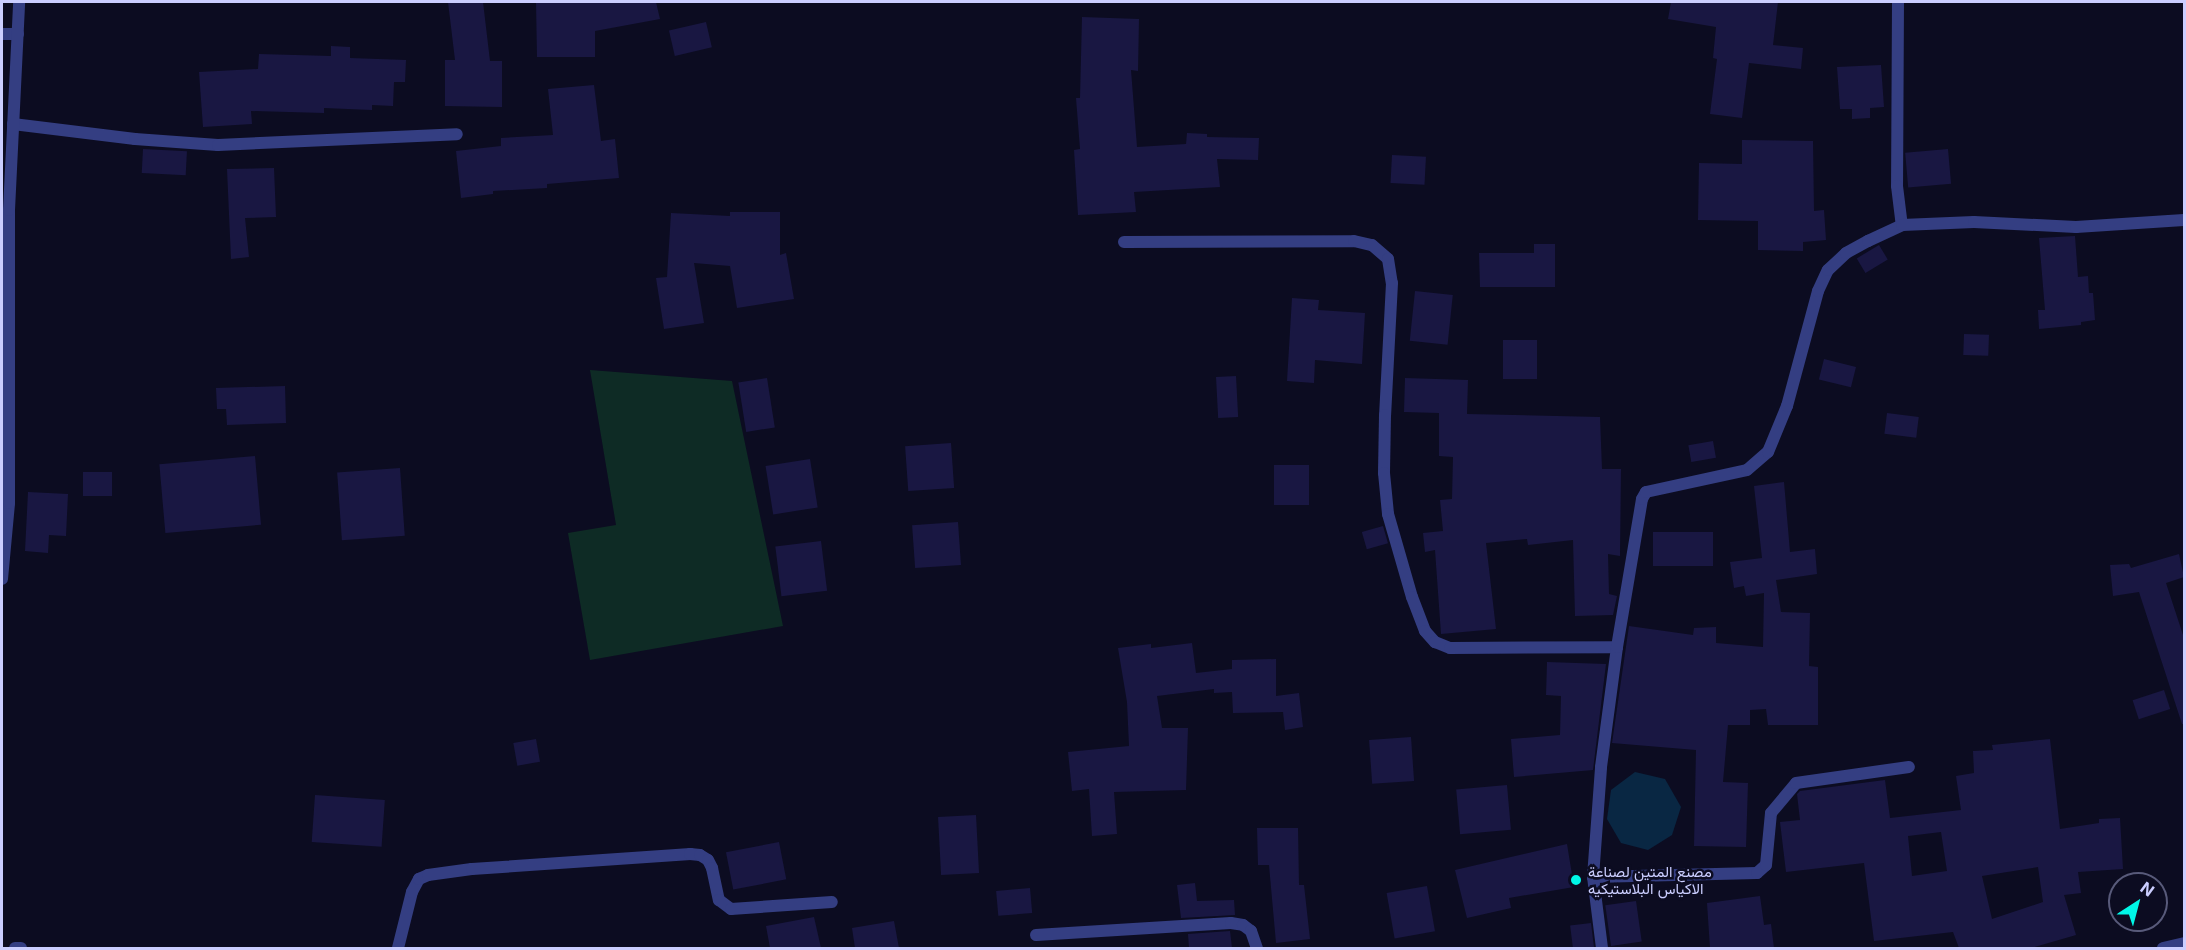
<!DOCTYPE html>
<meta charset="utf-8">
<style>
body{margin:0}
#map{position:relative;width:2186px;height:950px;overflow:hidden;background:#0c0c21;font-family:Inter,Vazirmatn,sans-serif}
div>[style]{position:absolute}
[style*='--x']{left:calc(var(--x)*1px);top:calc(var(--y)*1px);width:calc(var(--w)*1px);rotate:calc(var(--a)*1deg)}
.green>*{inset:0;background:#0e2b25}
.water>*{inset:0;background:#092743}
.building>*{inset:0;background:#191742;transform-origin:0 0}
.minor>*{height:12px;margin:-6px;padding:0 6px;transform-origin:6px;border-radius:6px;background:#343e82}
.tertiary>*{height:12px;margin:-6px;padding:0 6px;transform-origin:6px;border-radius:6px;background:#343e82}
.dots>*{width:16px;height:16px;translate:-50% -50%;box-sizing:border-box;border:3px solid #0c0c21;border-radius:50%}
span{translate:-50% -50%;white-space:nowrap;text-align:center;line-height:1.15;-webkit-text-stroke:5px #0c0c21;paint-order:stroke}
.poi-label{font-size:15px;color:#cbceff}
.left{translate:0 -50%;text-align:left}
.frame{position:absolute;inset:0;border:3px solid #cbceff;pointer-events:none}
.north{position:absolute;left:2108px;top:872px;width:60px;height:60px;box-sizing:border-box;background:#0c0c21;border:2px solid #585a7a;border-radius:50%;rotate:36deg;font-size:16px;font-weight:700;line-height:24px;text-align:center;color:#cbceff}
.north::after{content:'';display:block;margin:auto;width:21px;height:27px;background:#00f6e7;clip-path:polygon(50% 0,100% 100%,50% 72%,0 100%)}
</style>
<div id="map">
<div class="green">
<div style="clip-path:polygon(590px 370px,732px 381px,783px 626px,590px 660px,568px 533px,616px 525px)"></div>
</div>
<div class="water">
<div style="clip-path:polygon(1635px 772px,1665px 779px,1681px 807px,1672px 835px,1648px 850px,1621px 843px,1607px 819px,1611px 790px)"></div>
</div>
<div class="building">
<div style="clip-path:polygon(448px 2px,483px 2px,490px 61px,502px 61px,502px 107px,445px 106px,445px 60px,455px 60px)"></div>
<div style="clip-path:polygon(536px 2px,656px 2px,660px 19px,595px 31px,595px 57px,537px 57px)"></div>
<div style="clip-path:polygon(1671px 2px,1778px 2px,1773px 45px,1803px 48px,1801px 69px,1749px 63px,1742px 118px,1710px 114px,1717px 59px,1713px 58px,1716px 27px,1668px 19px)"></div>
<div style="clip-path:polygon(1082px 17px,1139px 19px,1138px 71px,1131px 70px,1137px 147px,1186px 144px,1187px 133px,1207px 134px,1207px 137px,1259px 138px,1258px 160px,1217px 159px,1220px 187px,1134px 192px,1136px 212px,1078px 215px,1074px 150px,1080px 149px,1076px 98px,1080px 98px)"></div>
<div style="left:706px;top:22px;width:26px;height:38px;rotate:77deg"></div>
<div style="clip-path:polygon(331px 46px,350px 47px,350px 58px,406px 60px,405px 82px,394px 82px,393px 106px,372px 105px,372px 110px,324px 108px,324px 113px,251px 111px,252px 124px,203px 127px,199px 72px,258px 69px,259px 54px,331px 56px)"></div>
<div style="clip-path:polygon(1881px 65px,1884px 107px,1870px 108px,1870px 118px,1852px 119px,1852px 109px,1840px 109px,1837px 67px)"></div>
<div style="clip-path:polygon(594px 85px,601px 141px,615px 139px,619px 178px,547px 184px,547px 188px,493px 191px,493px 194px,461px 198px,456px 151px,501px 146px,501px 138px,553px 135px,548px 89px)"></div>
<div style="clip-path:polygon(1742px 140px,1813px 141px,1814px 211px,1824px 210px,1826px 240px,1803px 242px,1803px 251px,1758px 250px,1758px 221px,1698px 220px,1699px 163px,1742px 164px)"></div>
<div style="left:143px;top:149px;width:44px;height:24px;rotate:3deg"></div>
<div style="left:1948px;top:149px;width:35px;height:43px;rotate:85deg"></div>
<div style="left:1392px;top:155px;width:34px;height:28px;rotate:3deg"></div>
<div style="clip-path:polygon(274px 168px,276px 217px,245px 218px,249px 257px,231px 259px,227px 169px)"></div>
<div style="clip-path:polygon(730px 212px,780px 212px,780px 255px,786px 253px,794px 299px,737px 308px,730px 266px,694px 263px,704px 323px,664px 329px,656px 278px,667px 277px,671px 213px,730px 216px)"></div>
<div style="clip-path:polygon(2075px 236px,2078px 277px,2088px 276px,2089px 293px,2093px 293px,2095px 320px,2081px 322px,2081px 325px,2039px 329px,2038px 310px,2045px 310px,2039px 238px)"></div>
<div style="clip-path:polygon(1534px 244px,1555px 244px,1555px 287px,1480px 287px,1479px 253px,1534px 253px)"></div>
<div style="left:1879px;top:245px;width:17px;height:26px;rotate:59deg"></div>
<div style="left:1415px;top:291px;width:38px;height:50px;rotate:6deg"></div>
<div style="clip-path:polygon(1292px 298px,1319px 300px,1318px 310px,1365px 313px,1362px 364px,1315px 360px,1314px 383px,1287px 381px)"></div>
<div style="left:1964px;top:334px;width:25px;height:21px;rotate:2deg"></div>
<div style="left:1503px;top:340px;width:34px;height:39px"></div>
<div style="left:1824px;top:359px;width:33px;height:21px;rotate:14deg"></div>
<div style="left:1236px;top:376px;width:41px;height:20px;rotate:87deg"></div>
<div style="left:767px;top:378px;width:50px;height:29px;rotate:81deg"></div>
<div style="clip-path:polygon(1405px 378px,1468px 380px,1467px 414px,1600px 417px,1602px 469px,1621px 469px,1620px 556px,1608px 554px,1609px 594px,1617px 596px,1613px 615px,1575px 616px,1573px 540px,1528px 545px,1527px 539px,1486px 543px,1496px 629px,1441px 634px,1435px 550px,1425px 552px,1423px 533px,1443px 531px,1440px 500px,1452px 499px,1453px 457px,1439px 456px,1439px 413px,1404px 412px)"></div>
<div style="clip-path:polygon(285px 386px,286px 423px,227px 425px,226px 409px,217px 409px,216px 388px)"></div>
<div style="left:1887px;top:413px;width:32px;height:21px;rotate:7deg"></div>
<div style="left:1713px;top:441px;width:17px;height:25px;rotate:80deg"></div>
<div style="left:951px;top:443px;width:45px;height:46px;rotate:86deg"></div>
<div style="left:255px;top:456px;width:69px;height:96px;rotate:85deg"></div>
<div style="left:810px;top:459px;width:49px;height:45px;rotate:81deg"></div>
<div style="left:1274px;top:465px;width:35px;height:40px"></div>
<div style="left:400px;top:468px;width:68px;height:63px;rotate:86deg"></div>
<div style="left:112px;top:472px;width:24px;height:29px;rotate:90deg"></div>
<div style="clip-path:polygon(1784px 482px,1790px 552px,1815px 549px,1817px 574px,1776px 580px,1781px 612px,1810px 613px,1809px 666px,1818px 667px,1818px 725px,1768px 725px,1766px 709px,1750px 710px,1750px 725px,1728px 725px,1723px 782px,1748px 783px,1746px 847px,1694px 846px,1696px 750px,1612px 743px,1629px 626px,1693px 635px,1694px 628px,1716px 627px,1716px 643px,1763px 647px,1764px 593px,1746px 596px,1744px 586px,1734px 588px,1730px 562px,1762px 558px,1754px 486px)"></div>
<div style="clip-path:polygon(28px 492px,68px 494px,66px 536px,49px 535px,48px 553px,25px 551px)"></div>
<div style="left:958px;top:522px;width:43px;height:46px;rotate:86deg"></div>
<div style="left:1383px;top:526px;width:18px;height:22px;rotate:74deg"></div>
<div style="left:1653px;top:532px;width:60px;height:34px"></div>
<div style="left:821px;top:541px;width:50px;height:46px;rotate:83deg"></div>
<div style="clip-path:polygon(2179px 554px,2184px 577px,2166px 583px,2184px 638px,2184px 724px,2182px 724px,2139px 592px,2113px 596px,2110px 565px,2129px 564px,2131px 568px)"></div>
<div style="clip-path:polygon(1192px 643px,1196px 673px,1232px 669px,1232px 660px,1276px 659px,1276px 696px,1299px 693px,1303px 727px,1285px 730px,1283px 712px,1233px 713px,1232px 692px,1214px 693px,1214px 689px,1157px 696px,1162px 728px,1188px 728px,1186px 790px,1114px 792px,1117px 834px,1092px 836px,1089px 789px,1072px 791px,1068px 752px,1129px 746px,1127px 702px,1118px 648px,1151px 644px,1151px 648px)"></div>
<div style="clip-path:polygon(1547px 662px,1606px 664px,1593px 770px,1514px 777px,1511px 739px,1560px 735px,1561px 696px,1546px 695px)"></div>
<div style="left:2164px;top:690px;width:20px;height:33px;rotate:72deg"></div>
<div style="left:1411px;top:737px;width:44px;height:42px;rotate:86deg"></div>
<div style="left:536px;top:739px;width:23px;height:23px;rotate:80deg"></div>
<div style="clip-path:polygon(evenodd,2050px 739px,2060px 829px,2099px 823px,2099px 819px,2120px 818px,2123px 869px,2078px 872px,2081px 893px,2064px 895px,2076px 935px,2031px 948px,1959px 948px,1953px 932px,1874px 941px,1864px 863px,1786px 872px,1780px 822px,1800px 820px,1797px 794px,1800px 791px,1885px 780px,1890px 818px,1961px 810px,1956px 776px,1974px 773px,1973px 751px,1993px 750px,1992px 745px,2050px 739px,1941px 832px,1947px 871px,1912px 876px,1908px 836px,1941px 832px,2050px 739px,2038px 867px,2043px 902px,1992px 919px,1982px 876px,2038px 867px)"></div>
<div style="left:1507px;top:785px;width:45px;height:51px;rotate:85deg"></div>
<div style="left:315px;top:795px;width:70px;height:47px;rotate:4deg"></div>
<div style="left:976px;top:815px;width:58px;height:38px;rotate:87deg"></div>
<div style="clip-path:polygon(1257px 828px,1298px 828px,1299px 885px,1304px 885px,1310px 939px,1276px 943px,1269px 865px,1258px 865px)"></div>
<div style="left:779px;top:842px;width:38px;height:54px;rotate:79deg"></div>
<div style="clip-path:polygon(1567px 844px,1574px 887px,1509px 898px,1511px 908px,1467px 918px,1455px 870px)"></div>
<div style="clip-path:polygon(1195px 883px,1197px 901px,1234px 900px,1235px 915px,1181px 918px,1177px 885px)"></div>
<div style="left:1427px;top:886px;width:46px;height:41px;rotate:80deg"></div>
<div style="left:1030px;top:888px;width:25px;height:34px;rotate:85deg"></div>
<div style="clip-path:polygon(1760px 896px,1764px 925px,1771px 924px,1774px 948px,1710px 948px,1707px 903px)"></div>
<div style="left:1636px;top:901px;width:41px;height:31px;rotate:82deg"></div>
<div style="clip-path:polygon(814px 917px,821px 948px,770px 948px,766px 926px)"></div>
<div style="clip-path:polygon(894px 921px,899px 948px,855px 948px,852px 928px)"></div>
<div style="left:1591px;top:923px;width:25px;height:21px;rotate:83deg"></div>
<div style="clip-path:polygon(1230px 931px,1232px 948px,1189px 948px,1188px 934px)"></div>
</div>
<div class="minor">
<div style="--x:1898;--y:2;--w:184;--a:90.3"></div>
<div style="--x:1897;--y:186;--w:39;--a:83"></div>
<div style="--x:2;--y:34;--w:16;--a:0"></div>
<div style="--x:13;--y:124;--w:123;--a:7"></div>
<div style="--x:135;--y:139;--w:83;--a:4.1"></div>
<div style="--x:218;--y:145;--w:239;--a:-2.6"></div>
<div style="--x:1124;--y:242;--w:230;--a:-0.2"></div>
<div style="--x:1354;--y:241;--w:18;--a:13"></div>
<div style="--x:1372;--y:245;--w:21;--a:41"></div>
<div style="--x:1388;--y:259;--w:24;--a:81"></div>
<div style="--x:1392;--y:283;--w:132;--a:93"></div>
<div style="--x:1385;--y:415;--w:58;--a:91"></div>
<div style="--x:1384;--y:473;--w:41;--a:84.4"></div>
<div style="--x:1388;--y:514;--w:86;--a:73.9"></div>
<div style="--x:1412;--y:597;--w:36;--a:69"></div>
<div style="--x:1425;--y:631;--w:15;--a:48"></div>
<div style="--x:1435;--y:642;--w:16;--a:22"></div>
<div style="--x:1450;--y:648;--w:167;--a:-0.3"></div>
<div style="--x:1593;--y:877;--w:164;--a:-1.4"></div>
<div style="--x:1757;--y:873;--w:12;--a:-42"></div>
<div style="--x:1766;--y:865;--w:52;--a:-84.5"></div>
<div style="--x:1771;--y:813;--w:39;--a:-50"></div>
<div style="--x:1796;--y:783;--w:114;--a:-8.1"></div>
<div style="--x:1036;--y:935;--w:195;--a:-3.5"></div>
<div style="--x:1231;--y:923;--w:12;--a:9"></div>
<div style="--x:1243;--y:925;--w:10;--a:37"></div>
<div style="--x:1251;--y:931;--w:18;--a:71"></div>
<div style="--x:15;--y:948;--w:6;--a:0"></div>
<div style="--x:398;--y:948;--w:58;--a:-76"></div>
<div style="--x:412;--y:892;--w:15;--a:-62"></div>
<div style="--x:419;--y:879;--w:10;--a:-24"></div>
<div style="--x:428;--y:875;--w:44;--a:-7.8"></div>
<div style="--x:472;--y:869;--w:219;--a:-3.9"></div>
<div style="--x:690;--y:854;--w:10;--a:6"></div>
<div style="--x:700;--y:855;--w:9;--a:32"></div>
<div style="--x:708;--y:860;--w:9;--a:63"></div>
<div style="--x:712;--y:868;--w:33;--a:78"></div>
<div style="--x:719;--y:900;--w:15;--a:37"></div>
<div style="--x:731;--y:909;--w:101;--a:-4"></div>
<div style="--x:1602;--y:948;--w:72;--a:-97.2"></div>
<div style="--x:1593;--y:877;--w:110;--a:-85.8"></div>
<div style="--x:1601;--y:767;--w:121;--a:-82.4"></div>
<div style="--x:1617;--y:647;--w:150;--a:-80.4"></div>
<div style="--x:1642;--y:499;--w:8;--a:-60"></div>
<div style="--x:1646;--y:492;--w:103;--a:-12.3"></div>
<div style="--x:1747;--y:470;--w:28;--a:-41"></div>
<div style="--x:1768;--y:452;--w:50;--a:-67.6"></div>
<div style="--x:1787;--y:406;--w:119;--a:-74.9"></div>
<div style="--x:1818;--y:291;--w:23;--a:-65"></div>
<div style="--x:1828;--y:270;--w:25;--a:-43"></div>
<div style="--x:1846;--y:253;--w:25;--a:-29"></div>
<div style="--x:1868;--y:241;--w:38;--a:-25"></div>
<div style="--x:1902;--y:225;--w:72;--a:-2.4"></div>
<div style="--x:1974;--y:222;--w:102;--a:2.8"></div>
<div style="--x:2076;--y:227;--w:108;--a:-3.7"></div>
</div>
<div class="tertiary">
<div style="--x:2;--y:579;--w:76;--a:-84.7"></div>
<div style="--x:9;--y:503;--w:293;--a:-90"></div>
<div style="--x:9;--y:210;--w:208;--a:-87.2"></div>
<div style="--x:2163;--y:948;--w:22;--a:-13"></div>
</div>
<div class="dots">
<div style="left:1576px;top:880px;background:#00f6e7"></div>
</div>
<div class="poi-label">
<span class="left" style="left:1588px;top:880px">مصنع المتين لصناعة<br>الاكياس البلاستيكيه</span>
</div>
<div class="frame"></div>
<div class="north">N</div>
</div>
